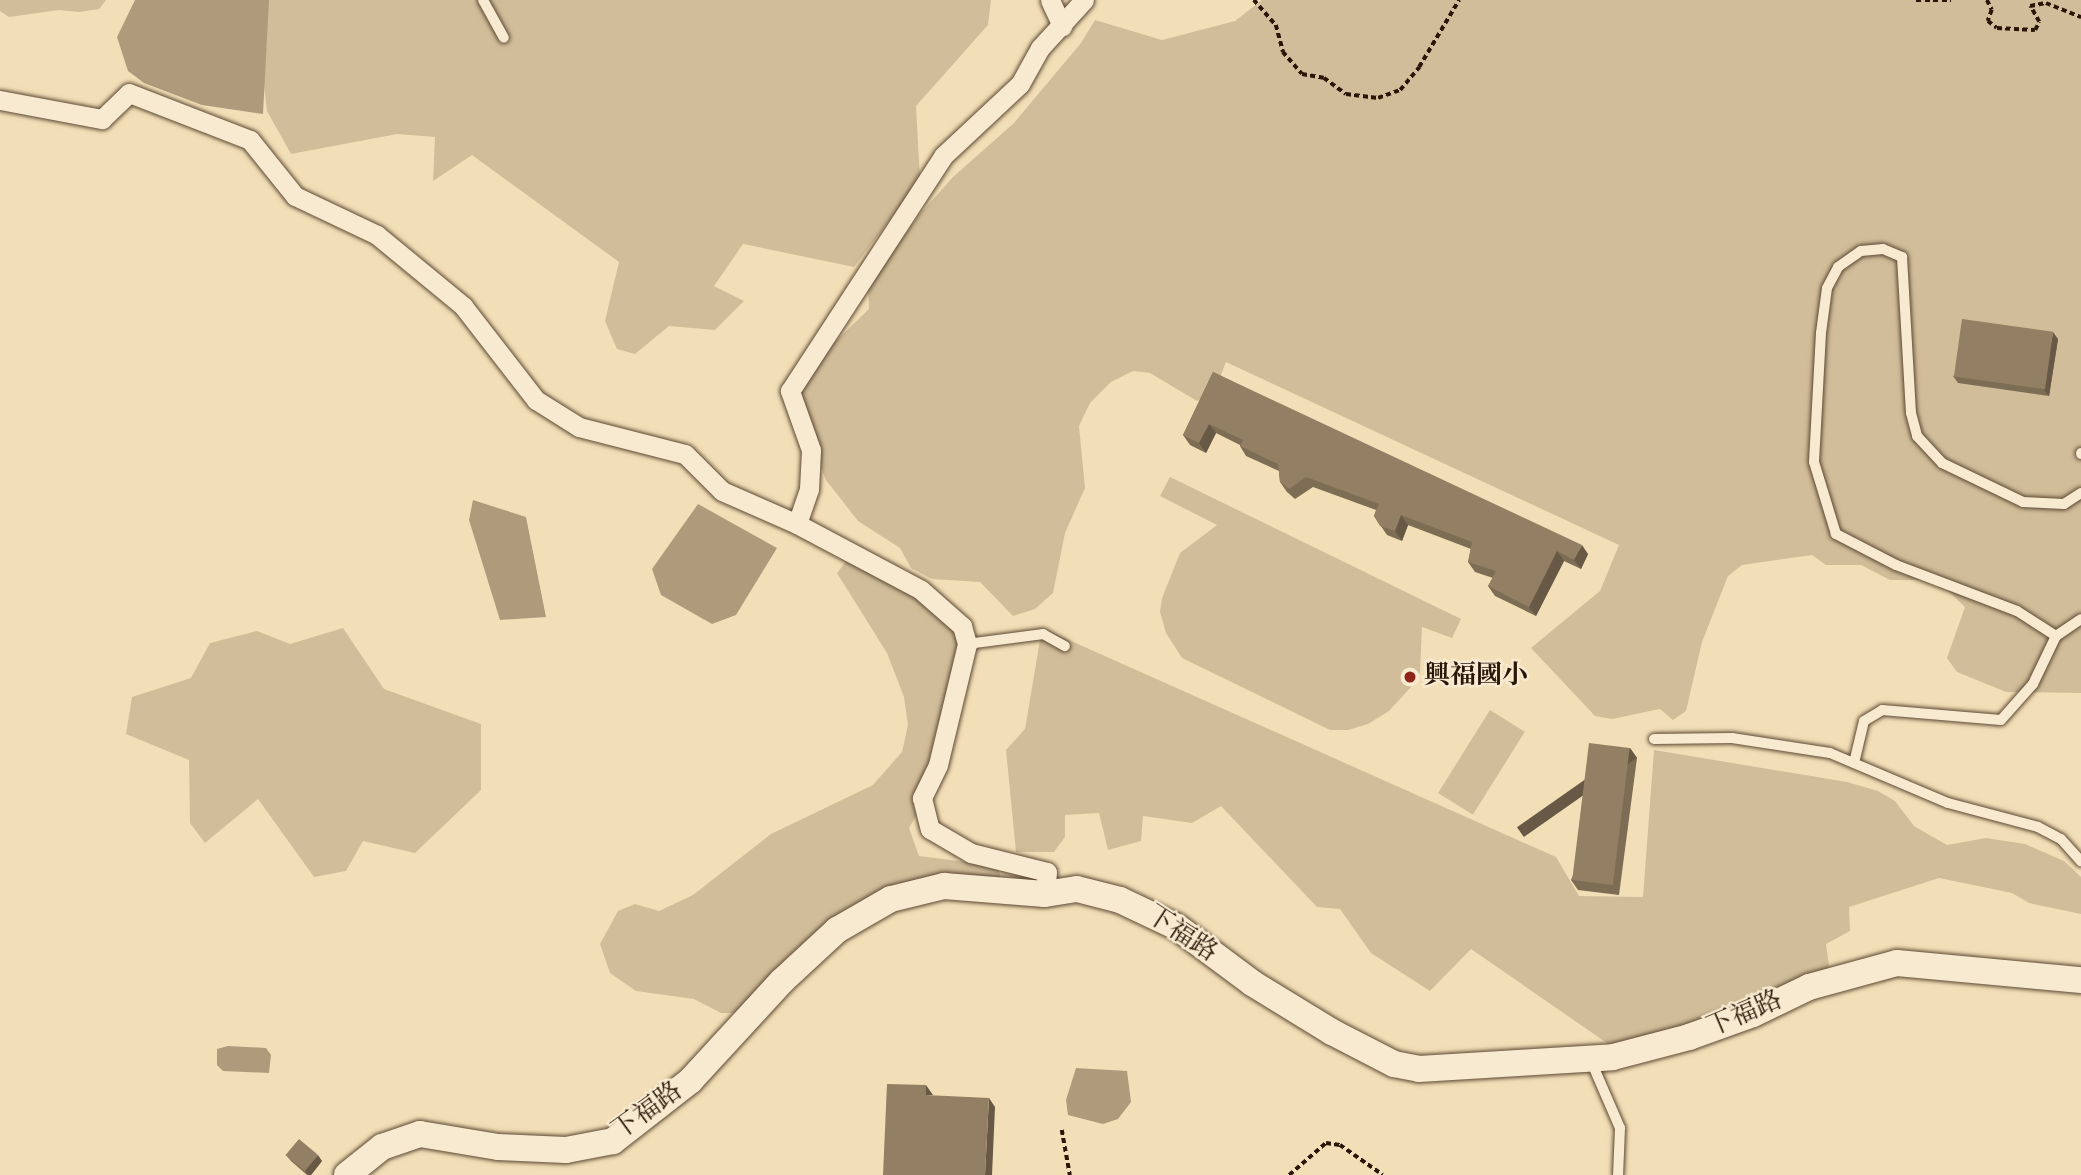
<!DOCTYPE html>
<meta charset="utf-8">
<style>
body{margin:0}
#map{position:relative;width:2081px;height:1175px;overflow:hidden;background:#f3dfb7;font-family:Vollkorn,"Noto Serif TC",serif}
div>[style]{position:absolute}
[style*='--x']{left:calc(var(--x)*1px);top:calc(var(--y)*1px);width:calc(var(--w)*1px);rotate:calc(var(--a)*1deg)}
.green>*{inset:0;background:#d1bd99;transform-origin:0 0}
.water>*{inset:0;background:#af9b7b}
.path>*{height:3.5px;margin-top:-1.75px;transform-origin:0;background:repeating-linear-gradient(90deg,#2a1607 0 5px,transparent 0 8.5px)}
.roads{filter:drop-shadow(0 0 2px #5c4833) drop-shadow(0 0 2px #5c4833)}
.lane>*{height:10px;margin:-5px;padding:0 5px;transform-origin:5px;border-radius:5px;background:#f7ead0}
.street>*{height:19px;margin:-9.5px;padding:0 9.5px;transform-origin:9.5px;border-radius:9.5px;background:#f7ead0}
.secondary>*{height:26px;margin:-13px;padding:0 13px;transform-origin:13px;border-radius:13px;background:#f7ead0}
.wall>*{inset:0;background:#7e6d55}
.shaded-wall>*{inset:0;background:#675945;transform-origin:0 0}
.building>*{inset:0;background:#937f63;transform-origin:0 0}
.dots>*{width:19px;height:19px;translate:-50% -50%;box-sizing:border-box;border:4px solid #f7ead0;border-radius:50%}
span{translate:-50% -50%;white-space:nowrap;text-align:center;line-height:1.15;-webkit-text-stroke:5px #f7ead0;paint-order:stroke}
.poi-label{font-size:26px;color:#2a1607;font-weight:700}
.left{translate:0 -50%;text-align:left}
.street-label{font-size:26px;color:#2a1607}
</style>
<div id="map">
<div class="green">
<div style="clip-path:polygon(0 0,106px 0,99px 9px,79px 12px,59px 10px,9px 17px,0 11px)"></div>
<div style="clip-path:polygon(254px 0,991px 0,988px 25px,916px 106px,920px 180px,854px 267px,743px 244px,714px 286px,744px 301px,715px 330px,669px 326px,635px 354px,617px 349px,605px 321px,619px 262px,472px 155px,433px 181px,435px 137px,397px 134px,291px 154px,267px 111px)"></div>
<div style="clip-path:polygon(1262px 0,2081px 0,2081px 693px,2006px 692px,1957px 672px,1947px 658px,1965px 607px,1942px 585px,1926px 580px,1890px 580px,1861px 565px,1826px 565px,1812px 555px,1742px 565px,1728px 576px,1702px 642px,1686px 711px,1673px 720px,1660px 709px,1612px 719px,1595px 716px,1531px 648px,1600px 591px,1619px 545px,1226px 362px,1214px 393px,1197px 401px,1150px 373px,1133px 371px,1111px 382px,1090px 403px,1079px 426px,1085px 488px,1065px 533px,1053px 593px,1035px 609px,1013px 616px,980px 582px,932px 579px,911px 568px,900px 548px,858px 521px,826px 480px,799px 413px,801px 388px,812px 364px,869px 309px,868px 285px,920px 214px,953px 177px,1014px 123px,1081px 43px,1095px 20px,1162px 40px,1235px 21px)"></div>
<div style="clip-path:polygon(1170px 477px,1461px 619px,1452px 638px,1422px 627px,1420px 672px,1411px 687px,1389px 711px,1368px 724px,1348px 730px,1330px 730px,1182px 658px,1166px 633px,1160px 612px,1162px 598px,1180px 553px,1217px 525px,1160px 496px)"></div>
<div style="clip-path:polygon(851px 555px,961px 618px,943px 769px,909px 828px,919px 856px,998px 866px,1001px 880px,926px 881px,744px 1013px,721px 1013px,694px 999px,636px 991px,610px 973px,600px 944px,618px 911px,635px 904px,659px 911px,693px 895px,771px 834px,873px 785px,902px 752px,908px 725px,904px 697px,887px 653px,837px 573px)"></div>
<div style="clip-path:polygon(343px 628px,384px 689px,481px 724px,481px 790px,415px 853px,363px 841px,346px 871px,314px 877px,258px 799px,205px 843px,190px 823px,189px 760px,126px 734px,132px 697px,191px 678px,210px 643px,257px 631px,290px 644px)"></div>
<div style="clip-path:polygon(1042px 628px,1556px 857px,1579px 896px,1643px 897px,1654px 750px,1847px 782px,1878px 791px,1895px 801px,1914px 826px,1947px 845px,1986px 838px,2025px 844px,2064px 861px,2081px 877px,2081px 914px,2029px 903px,2012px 893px,1939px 878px,1849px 907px,1850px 931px,1826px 944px,1832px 986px,1617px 1050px,1471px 949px,1430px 991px,1371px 953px,1340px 909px,1317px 907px,1221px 806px,1192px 823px,1143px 816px,1141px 841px,1108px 850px,1099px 813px,1065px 815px,1065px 837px,1054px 852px,1016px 852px,1006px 750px,1025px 729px)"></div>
<div style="left:1490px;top:710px;width:41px;height:98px;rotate:32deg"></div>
</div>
<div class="water">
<div style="clip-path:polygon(135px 0,269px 0,263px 114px,202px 105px,144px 83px,128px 71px,117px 37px)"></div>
<div style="clip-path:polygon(473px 500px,526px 517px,546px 617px,500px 620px,469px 520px)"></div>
<div style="clip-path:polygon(698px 504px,777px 548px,736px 615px,712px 624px,661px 595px,652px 569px)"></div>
<div style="clip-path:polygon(228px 1046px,266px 1048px,271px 1055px,269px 1073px,223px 1071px,217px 1065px,217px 1049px)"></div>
<div style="clip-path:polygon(1076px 1068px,1127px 1071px,1131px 1102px,1118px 1119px,1103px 1124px,1068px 1115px,1066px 1100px)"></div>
</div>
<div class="path">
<div style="--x:1254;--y:0;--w:33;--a:49"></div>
<div style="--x:1276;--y:25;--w:28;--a:75"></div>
<div style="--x:1283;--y:52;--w:29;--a:49"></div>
<div style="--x:1302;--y:74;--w:22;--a:10"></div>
<div style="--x:1324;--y:78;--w:27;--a:36"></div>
<div style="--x:1346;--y:94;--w:32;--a:7"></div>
<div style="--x:1378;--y:98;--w:23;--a:-20"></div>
<div style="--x:1400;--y:90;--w:30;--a:-50"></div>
<div style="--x:1419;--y:67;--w:78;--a:-59.2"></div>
<div style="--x:1916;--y:0;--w:35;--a:0"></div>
<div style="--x:1987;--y:0;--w:11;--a:63"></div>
<div style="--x:1992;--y:10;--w:12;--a:110"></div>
<div style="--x:1988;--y:21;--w:11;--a:38"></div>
<div style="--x:1997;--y:28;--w:38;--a:3"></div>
<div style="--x:2035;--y:30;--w:9;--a:-63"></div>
<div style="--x:2039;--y:22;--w:18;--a:-119"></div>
<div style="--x:2030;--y:6;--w:16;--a:-11"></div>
<div style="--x:2046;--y:3;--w:38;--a:22"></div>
<div style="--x:1062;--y:1130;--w:46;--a:79.9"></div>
<div style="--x:1289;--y:1175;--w:49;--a:-40.9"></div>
<div style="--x:1326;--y:1143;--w:14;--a:8"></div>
<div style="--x:1340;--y:1145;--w:52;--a:34.9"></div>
</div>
<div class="roads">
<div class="lane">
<div style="--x:483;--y:0;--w:43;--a:61.1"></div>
<div style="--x:2081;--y:453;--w:1;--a:90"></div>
<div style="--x:2056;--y:636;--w:46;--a:-147.3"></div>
<div style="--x:2017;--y:611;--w:129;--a:-159.2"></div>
<div style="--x:1896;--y:565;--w:68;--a:-152.7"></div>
<div style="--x:1836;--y:534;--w:75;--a:-107"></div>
<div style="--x:1814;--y:462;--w:129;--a:-86.9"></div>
<div style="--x:1821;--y:333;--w:45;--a:-82.4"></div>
<div style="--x:1827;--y:288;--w:24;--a:-62"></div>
<div style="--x:1838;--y:267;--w:28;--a:-35"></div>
<div style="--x:1861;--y:251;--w:22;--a:-5"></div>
<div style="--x:1883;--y:249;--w:21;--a:23"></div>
<div style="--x:1902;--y:257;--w:156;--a:86.7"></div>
<div style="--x:1911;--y:413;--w:24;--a:75"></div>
<div style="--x:1917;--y:436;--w:37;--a:47"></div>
<div style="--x:1942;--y:463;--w:90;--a:25.7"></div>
<div style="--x:2023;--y:502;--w:41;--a:2.8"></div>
<div style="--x:2064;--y:504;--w:20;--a:-33"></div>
<div style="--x:967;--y:644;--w:77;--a:-7.5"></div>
<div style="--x:1043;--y:634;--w:25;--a:29"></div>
<div style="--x:1654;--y:739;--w:78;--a:-0.7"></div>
<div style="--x:1732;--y:738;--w:99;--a:8.7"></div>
<div style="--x:1830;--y:753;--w:128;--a:23"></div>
<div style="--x:1948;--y:803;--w:93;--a:14.9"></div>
<div style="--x:2038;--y:827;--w:26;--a:28"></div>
<div style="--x:2061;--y:839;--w:30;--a:48"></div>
<div style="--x:1854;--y:763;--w:43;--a:-76.6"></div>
<div style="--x:1864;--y:721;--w:21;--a:-31"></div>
<div style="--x:1882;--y:710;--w:119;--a:4.8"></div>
<div style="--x:2001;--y:720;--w:48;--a:-48.4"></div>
<div style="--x:2033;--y:684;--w:53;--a:-64.4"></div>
<div style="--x:2056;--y:636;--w:30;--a:-34"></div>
<div style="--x:1591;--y:1061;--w:73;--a:66.6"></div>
<div style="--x:1620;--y:1128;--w:47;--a:92.4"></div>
</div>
<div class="street">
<div style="--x:1050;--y:0;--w:29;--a:65"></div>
<div style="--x:0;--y:100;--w:104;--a:10.6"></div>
<div style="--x:102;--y:119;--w:37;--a:-44"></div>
<div style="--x:129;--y:93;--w:130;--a:21.2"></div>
<div style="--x:250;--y:140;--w:72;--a:51.2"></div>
<div style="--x:295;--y:196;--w:91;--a:25.4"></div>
<div style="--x:377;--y:235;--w:112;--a:39.5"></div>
<div style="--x:463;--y:306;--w:119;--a:52.2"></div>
<div style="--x:536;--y:400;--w:51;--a:32.1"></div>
<div style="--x:579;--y:427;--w:109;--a:14.3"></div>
<div style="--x:685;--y:454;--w:52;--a:45"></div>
<div style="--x:722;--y:491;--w:82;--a:23.7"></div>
<div style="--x:797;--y:524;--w:140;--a:28"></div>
<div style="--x:921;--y:590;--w:55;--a:41.3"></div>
<div style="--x:962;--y:626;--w:19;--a:74"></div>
<div style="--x:967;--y:644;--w:124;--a:103.5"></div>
<div style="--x:938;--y:765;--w:37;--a:116"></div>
<div style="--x:922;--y:798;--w:32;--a:76"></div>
<div style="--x:930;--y:829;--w:48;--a:30.3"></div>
<div style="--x:971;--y:853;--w:78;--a:14"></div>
<div style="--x:1047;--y:872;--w:22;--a:95"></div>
<div style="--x:797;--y:524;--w:37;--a:-71"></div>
<div style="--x:809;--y:489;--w:39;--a:-87"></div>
<div style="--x:811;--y:450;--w:63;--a:-109.6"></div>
<div style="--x:790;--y:391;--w:280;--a:-56.9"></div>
<div style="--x:943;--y:156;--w:105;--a:-43.1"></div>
<div style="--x:1020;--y:84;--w:41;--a:-60.9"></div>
<div style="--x:1040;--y:48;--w:65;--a:-47.5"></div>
</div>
<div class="secondary">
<div style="--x:347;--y:1175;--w:45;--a:-38.7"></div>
<div style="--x:382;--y:1147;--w:40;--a:-18.9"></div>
<div style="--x:420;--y:1134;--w:79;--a:9.5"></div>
<div style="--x:498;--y:1147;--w:68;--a:2.5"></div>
<div style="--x:566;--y:1150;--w:48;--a:-10.8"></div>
<div style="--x:613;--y:1141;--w:98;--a:-37.9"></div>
<div style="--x:690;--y:1081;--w:136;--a:-47.4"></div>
<div style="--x:782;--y:981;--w:75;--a:-42.8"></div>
<div style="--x:837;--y:930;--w:62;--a:-29.9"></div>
<div style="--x:891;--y:899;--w:55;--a:-13.8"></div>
<div style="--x:944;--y:886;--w:101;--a:4.5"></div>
<div style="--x:1045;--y:894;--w:32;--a:-9"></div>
<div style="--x:1077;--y:889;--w:44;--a:14.3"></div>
<div style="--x:1120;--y:900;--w:63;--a:25.3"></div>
<div style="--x:1177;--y:927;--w:94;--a:36.7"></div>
<div style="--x:1252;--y:983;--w:94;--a:31.5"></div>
<div style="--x:1332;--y:1032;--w:70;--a:27.3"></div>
<div style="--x:1394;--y:1064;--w:25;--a:11"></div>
<div style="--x:1419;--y:1069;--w:194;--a:-3.5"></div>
<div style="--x:1613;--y:1057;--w:79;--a:-14.7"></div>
<div style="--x:1689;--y:1037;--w:68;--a:-19.8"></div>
<div style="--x:1753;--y:1014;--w:62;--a:-25.7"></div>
<div style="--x:1809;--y:987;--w:91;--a:-15.3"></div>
<div style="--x:1897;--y:963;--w:185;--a:5.3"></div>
</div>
</div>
<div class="wall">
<div style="clip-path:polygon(2058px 339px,2049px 396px,1958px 383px,1953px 376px)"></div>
<div style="clip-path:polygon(1213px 372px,1588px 554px,1581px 569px,1564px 561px,1536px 616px,1495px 596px,1488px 586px,1493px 578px,1475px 572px,1468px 562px,1471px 549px,1408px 525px,1402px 541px,1387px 535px,1374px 516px,1376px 510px,1313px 487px,1295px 499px,1287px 492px,1280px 482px,1279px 471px,1246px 456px,1240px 446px,1240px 445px,1216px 433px,1206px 453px,1190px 445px,1183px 435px)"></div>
<div style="clip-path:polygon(1630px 748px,1637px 758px,1619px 895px,1578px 890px,1571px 880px)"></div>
<div style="clip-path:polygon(286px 1155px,322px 1161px,311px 1175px,307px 1175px,291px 1161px)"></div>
</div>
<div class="shaded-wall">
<div style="clip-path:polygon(2053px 332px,2058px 339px,2049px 396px,2044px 390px)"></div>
<div style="clip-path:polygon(1209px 424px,1216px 433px,1206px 453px,1199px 443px)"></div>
<div style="clip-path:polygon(1401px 515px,1408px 525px,1402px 541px,1395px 531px)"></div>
<div style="clip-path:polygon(1582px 545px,1588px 554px,1581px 569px,1574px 560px)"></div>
<div style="clip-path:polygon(1557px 551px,1564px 561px,1536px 616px,1529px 607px)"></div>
<div style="left:1630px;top:748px;width:12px;height:138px;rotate:55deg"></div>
<div style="clip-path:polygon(926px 1085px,933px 1095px,926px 1095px)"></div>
<div style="clip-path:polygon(989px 1098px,995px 1107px,992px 1175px,985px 1175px)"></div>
<div style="clip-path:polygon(318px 1155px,322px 1161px,311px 1175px,308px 1175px,305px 1170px)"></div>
</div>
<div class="building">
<div style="left:1962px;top:319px;width:92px;height:58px;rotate:8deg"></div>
<div style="clip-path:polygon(1213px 372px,1582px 545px,1574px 560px,1557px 551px,1529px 607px,1488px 586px,1496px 571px,1468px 562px,1472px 542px,1401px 515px,1395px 531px,1380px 526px,1374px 516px,1379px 504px,1306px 477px,1289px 489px,1280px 482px,1278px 464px,1240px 446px,1243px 440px,1209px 424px,1199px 443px,1183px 435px)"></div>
<div style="left:1589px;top:743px;width:41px;height:138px;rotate:7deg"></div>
<div style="clip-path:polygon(887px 1084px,926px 1085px,926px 1095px,989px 1098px,985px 1175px,883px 1175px)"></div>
<div style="left:299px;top:1139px;width:25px;height:21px;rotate:40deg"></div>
</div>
<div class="dots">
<div style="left:1410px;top:677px;background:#8f2418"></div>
</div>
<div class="poi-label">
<span class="left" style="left:1424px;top:677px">興福國小</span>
</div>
<div class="street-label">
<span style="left:1181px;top:935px;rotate:33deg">下福路</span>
<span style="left:1745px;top:1015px;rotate:-23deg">下福路</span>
<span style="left:648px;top:1112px;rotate:-36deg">下福路</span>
</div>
</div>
